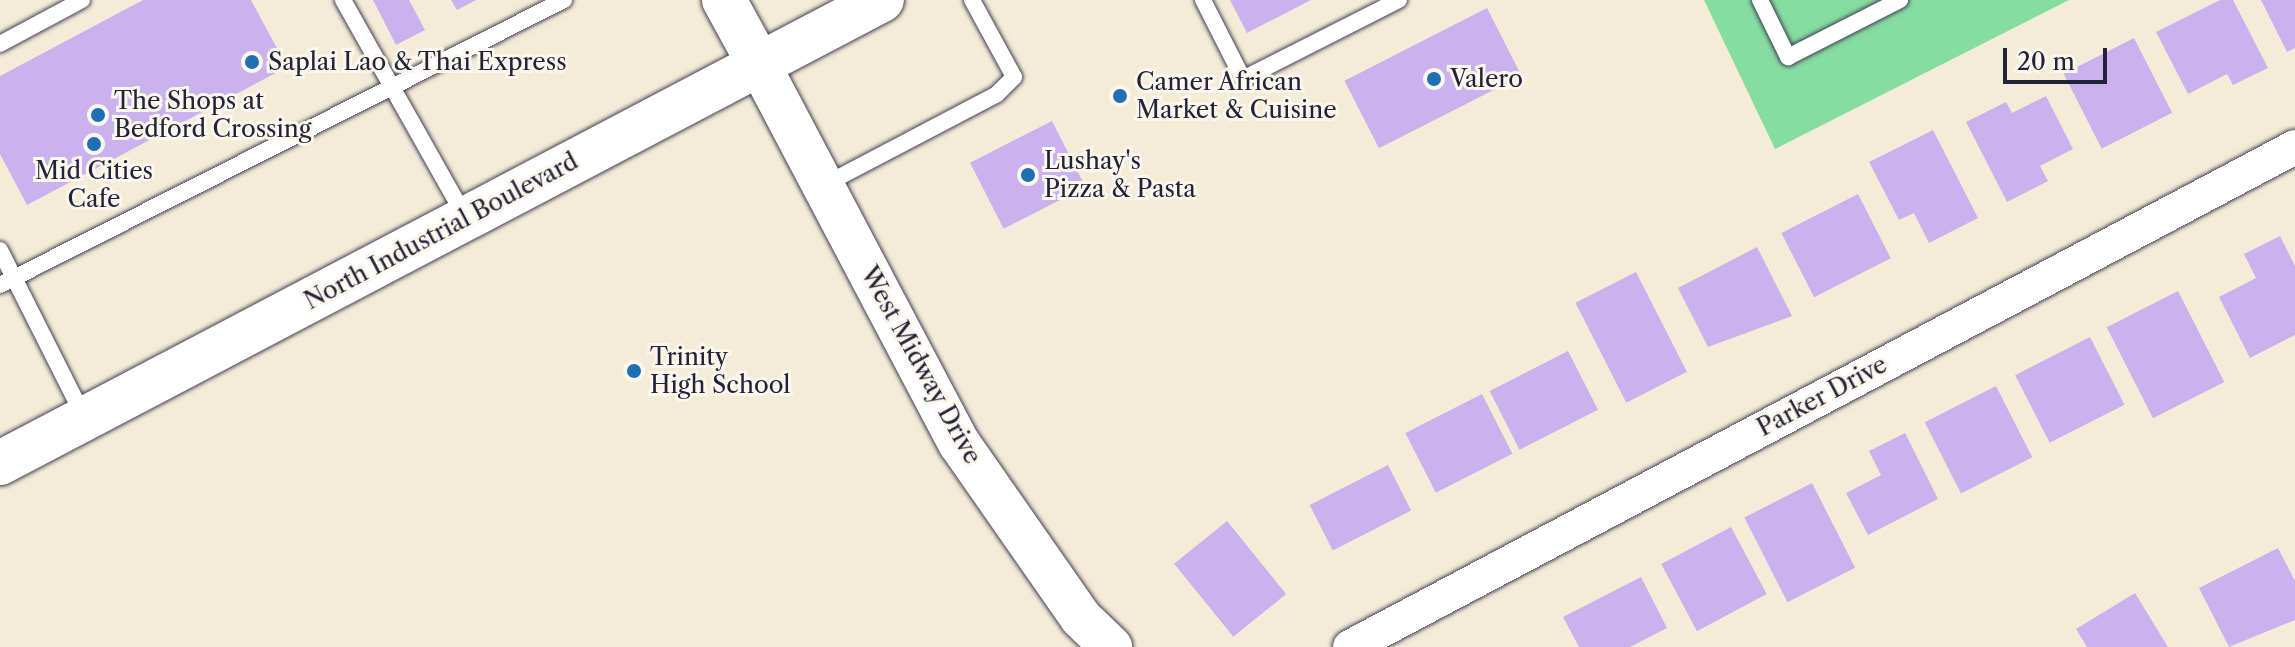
<!DOCTYPE html>
<style>
body{margin:0}
#map{position:relative;width:2295px;height:647px;overflow:hidden;background:#f5ecd8;font-family:"Libre Caslon Text",serif}
div>[style]{position:absolute}
[style*='--x']{left:calc(var(--x)*1px);top:calc(var(--y)*1px);width:calc(var(--w)*1px);rotate:calc(var(--a)*1deg)}
.green>*{inset:0;background:#85dda2}
.building>*{inset:0;background:#cab2ef;transform-origin:0 0}
.roads{filter:drop-shadow(0 0 2px #424053) drop-shadow(0 0 2px #424053)}
.service>*{height:16px;margin:-8px;padding:0 8px;transform-origin:8px;border-radius:8px;background:#fff}
.minor>*{height:34px;margin:-17px;padding:0 17px;transform-origin:17px;border-radius:17px;background:#fff}
.tertiary>*{height:42px;margin:-21px;padding:0 21px;transform-origin:21px;border-radius:21px;background:#fff}
.secondary>*{height:44px;margin:-22px;padding:0 22px;transform-origin:22px;border-radius:22px;background:#fff}
.primary>*{height:44px;margin:-22px;padding:0 22px;transform-origin:22px;border-radius:22px;background:#fff}
.dots>*{width:22px;height:22px;translate:-50% -50%;box-sizing:border-box;border:4px solid #fbf7ec;border-radius:50%}
span{translate:-50% -50%;white-space:nowrap;text-align:center;line-height:1.15;-webkit-text-stroke:6px #fbf7ec;paint-order:stroke}
.poi-label{font-size:24px;color:#22223b}
.left{translate:0 -50%;text-align:left}
.street-label{font-size:24px;color:#22223b}
.scale{position:absolute;left:2003px;top:48px;width:104px;height:36px;box-sizing:border-box;border:4px solid #22223b;border-top:0;padding-left:10px;font-size:24px;line-height:28px;white-space:nowrap;color:#22223b;-webkit-text-stroke:6px #fbf7ec;paint-order:stroke}
</style>
<div id="map">
<div class="green">
<div style="clip-path:polygon(1704px 0,2069px 0,1775px 149px)"></div>
</div>
<div class="building">
<div style="clip-path:polygon(143px 0,251px 0,287px 67px,27px 205px,0 154px,0 76px)"></div>
<div style="clip-path:polygon(373px 0,409px 0,425px 30px,396px 45px)"></div>
<div style="clip-path:polygon(451px 0,476px 0,457px 10px)"></div>
<div style="clip-path:polygon(1230px 0,1311px 0,1247px 33px)"></div>
<div style="clip-path:polygon(2220px 0,2233px 0,2268px 68px,2233px 85px,2227px 74px,2188px 94px,2156px 32px)"></div>
<div style="clip-path:polygon(2261px 0,2295px 0,2295px 48px,2287px 52px)"></div>
<div style="left:1487px;top:8px;width:76px;height:160px;rotate:63deg"></div>
<div style="left:2134px;top:38px;width:84px;height:79px;rotate:63deg"></div>
<div style="clip-path:polygon(2046px 96px,2073px 149px,2040px 166px,2048px 181px,2007px 202px,1966px 122px,2006px 102px,2012px 113px)"></div>
<div style="left:1052px;top:121px;width:74px;height:92px;rotate:63deg"></div>
<div style="clip-path:polygon(1933px 130px,1978px 218px,1929px 243px,1914px 213px,1899px 220px,1869px 162px)"></div>
<div style="left:1858px;top:194px;width:72px;height:86px;rotate:63deg"></div>
<div style="clip-path:polygon(2280px 236px,2295px 266px,2295px 335px,2250px 358px,2219px 297px,2256px 278px,2244px 254px)"></div>
<div style="clip-path:polygon(1757px 247px,1792px 316px,1708px 347px,1678px 288px)"></div>
<div style="left:1636px;top:272px;width:112px;height:68px;rotate:63deg"></div>
<div style="left:2178px;top:291px;width:102px;height:80px;rotate:63deg"></div>
<div style="left:2090px;top:337px;width:76px;height:84px;rotate:63deg"></div>
<div style="left:1568px;top:351px;width:66px;height:88px;rotate:63deg"></div>
<div style="left:1996px;top:386px;width:80px;height:80px;rotate:63deg"></div>
<div style="left:1482px;top:394px;width:67px;height:86px;rotate:63deg"></div>
<div style="clip-path:polygon(1905px 433px,1938px 499px,1868px 535px,1846px 493px,1881px 475px,1869px 451px)"></div>
<div style="left:1388px;top:465px;width:51px;height:88px;rotate:63deg"></div>
<div style="left:1812px;top:483px;width:95px;height:76px;rotate:63deg"></div>
<div style="left:1227px;top:521px;width:94px;height:68px;rotate:51deg"></div>
<div style="left:1731px;top:527px;width:76px;height:79px;rotate:62deg"></div>
<div style="clip-path:polygon(2278px 548px,2295px 581px,2295px 620px,2229px 647px,2199px 588px)"></div>
<div style="clip-path:polygon(1641px 577px,1667px 628px,1630px 647px,1579px 647px,1563px 617px)"></div>
<div style="clip-path:polygon(2135px 593px,2168px 647px,2087px 647px,2076px 629px)"></div>
</div>
<div class="roads">
<div class="service">
<div style="--x:343;--y:0;--w:250;--a:60.6"></div>
<div style="--x:1203;--y:0;--w:89;--a:63.1"></div>
<div style="--x:1243;--y:79;--w:175;--a:-26.9"></div>
<div style="--x:1760;--y:0;--w:64;--a:63.8"></div>
<div style="--x:1788;--y:57;--w:126;--a:-27"></div>
<div style="--x:0;--y:44;--w:93;--a:-28.2"></div>
<div style="--x:824;--y:185;--w:195;--a:-27.7"></div>
<div style="--x:997;--y:94;--w:24;--a:-45"></div>
<div style="--x:1014;--y:77;--w:88;--a:-118.6"></div>
<div style="--x:0;--y:250;--w:187;--a:63.3"></div>
<div style="--x:0;--y:285;--w:632;--a:-26.81"></div>
</div>
<div class="minor">
<div style="--x:1350;--y:647;--w:1069;--a:-27.88"></div>
</div>
<div class="tertiary">
<div style="--x:759;--y:64;--w:429;--a:62.2"></div>
<div style="--x:959;--y:443;--w:213;--a:55.1"></div>
<div style="--x:1081;--y:618;--w:42;--a:44"></div>
</div>
<div class="secondary">
<div style="--x:724;--y:0;--w:73;--a:61.3"></div>
</div>
<div class="primary">
<div style="--x:0;--y:463;--w:996;--a:-27.7"></div>
</div>
</div>
<div class="dots">
<div style="left:252px;top:62px;background:#1f6fb2"></div>
<div style="left:1434px;top:79px;background:#1f6fb2"></div>
<div style="left:1120px;top:96px;background:#1f6fb2"></div>
<div style="left:98px;top:115px;background:#1f6fb2"></div>
<div style="left:94px;top:144px;background:#1f6fb2"></div>
<div style="left:1028px;top:175px;background:#1f6fb2"></div>
<div style="left:634px;top:371px;background:#1f6fb2"></div>
</div>
<div class="poi-label">
<span class="left" style="left:268px;top:62px">Saplai Lao &amp; Thai Express</span>
<span class="left" style="left:1450px;top:79px">Valero</span>
<span class="left" style="left:1136px;top:96px">Camer African<br>Market &amp; Cuisine</span>
<span class="left" style="left:114px;top:115px">The Shops at<br>Bedford Crossing</span>
<span class="left" style="left:1044px;top:175px">Lushay's<br>Pizza &amp; Pasta</span>
<span style="left:94px;top:185px">Mid Cities<br>Cafe</span>
<span class="left" style="left:650px;top:371px">Trinity<br>High School</span>
</div>
<div class="street-label">
<span style="left:441px;top:231px;rotate:-28deg">North Industrial Boulevard</span>
<span style="left:921px;top:365px;rotate:61deg">West Midway Drive</span>
<span style="left:1822px;top:396px;rotate:-28deg">Parker Drive</span>
</div>
<div class="scale">20 m</div>
</div>
